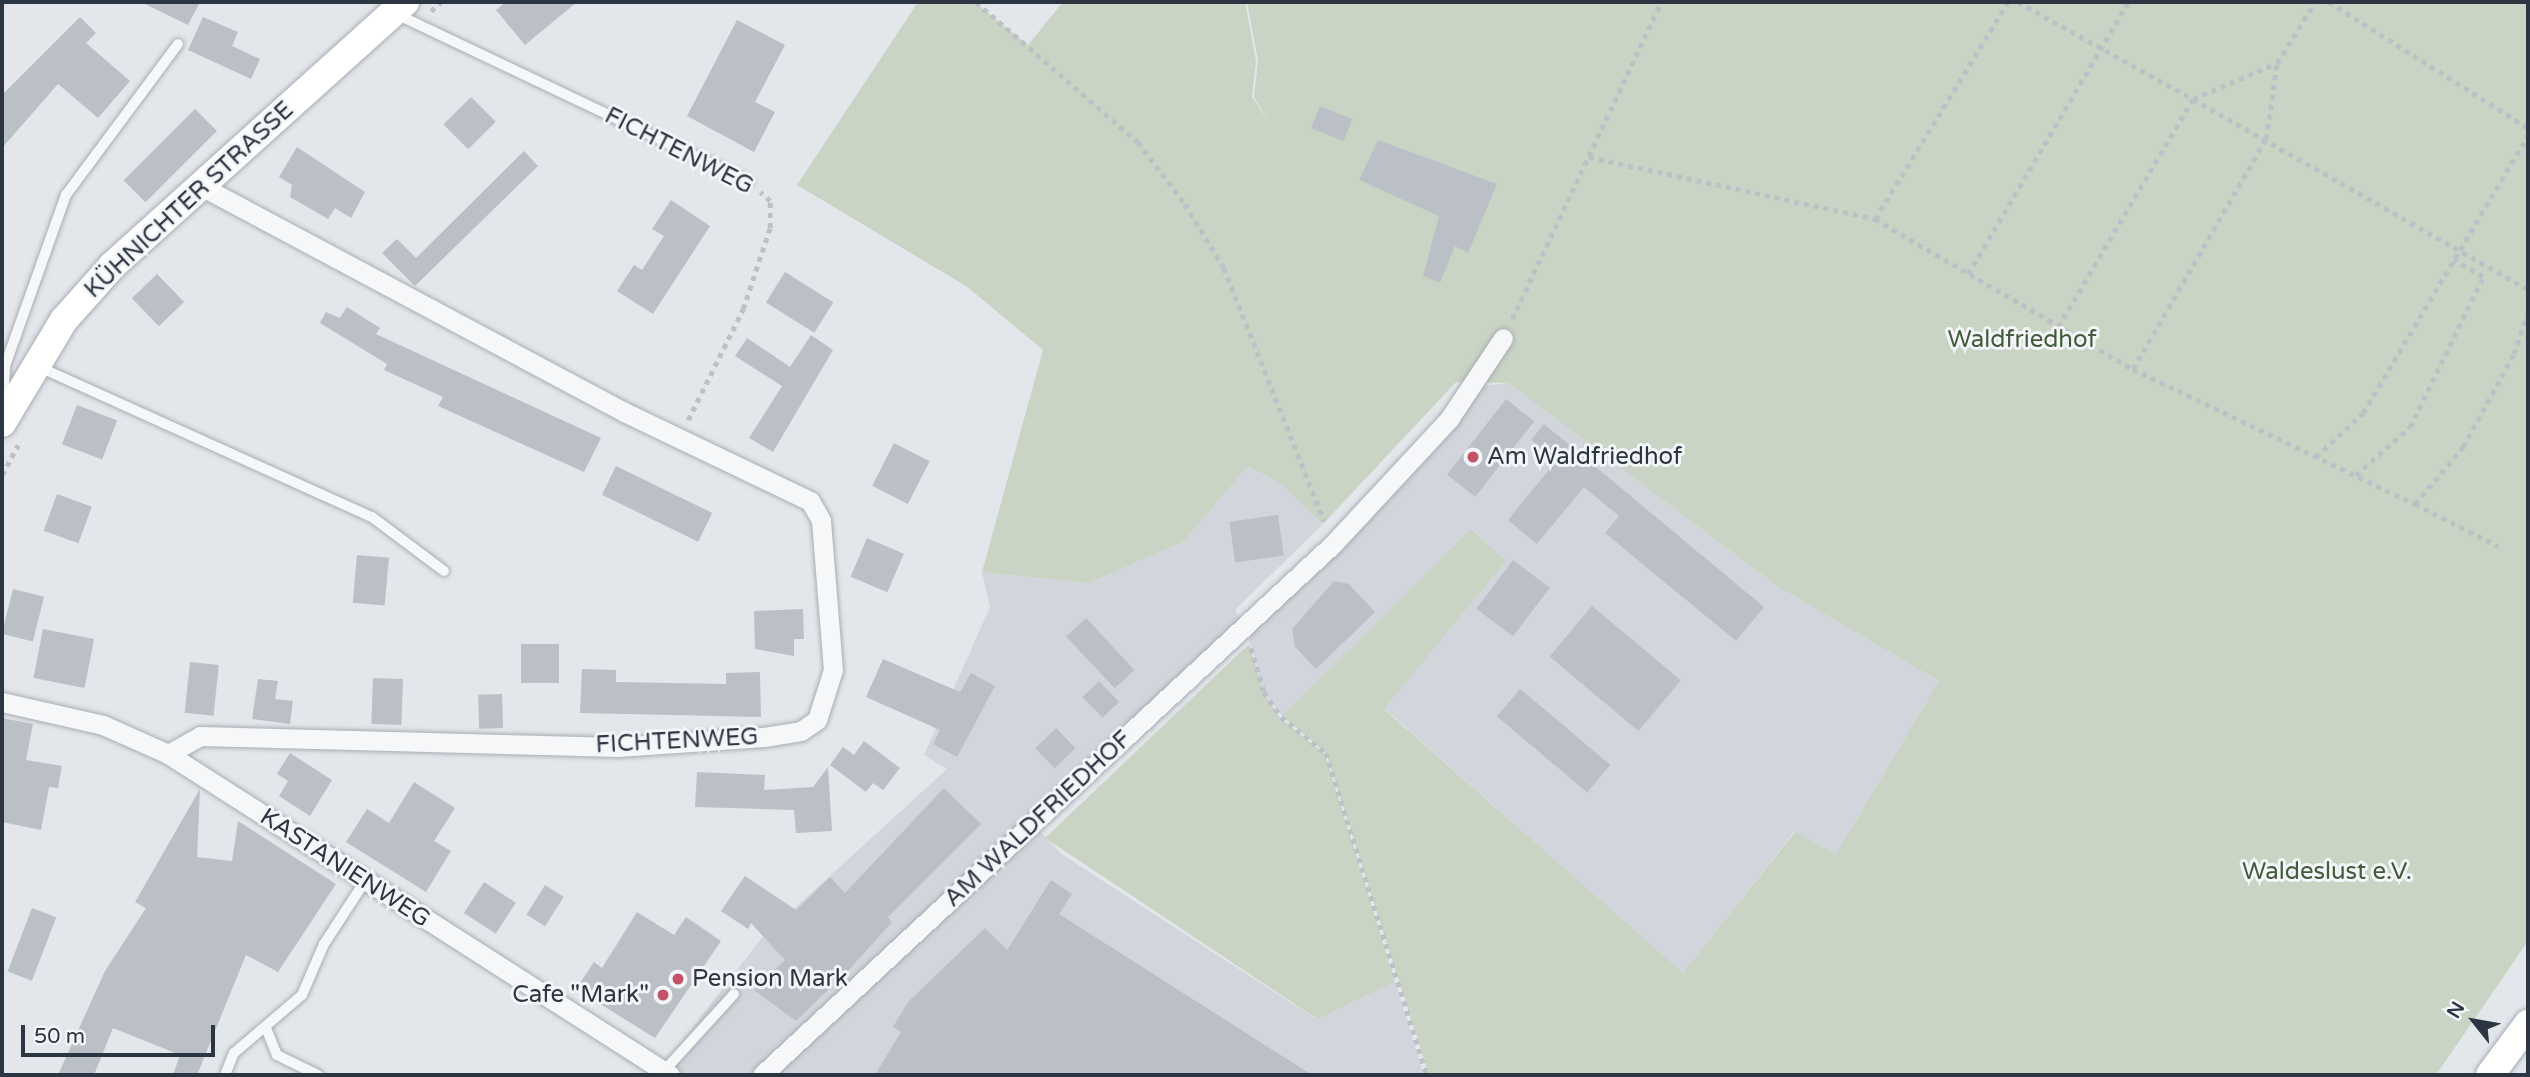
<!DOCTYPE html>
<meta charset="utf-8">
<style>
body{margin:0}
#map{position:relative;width:2530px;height:1077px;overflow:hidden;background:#e3e6ea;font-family:"Varela Round",sans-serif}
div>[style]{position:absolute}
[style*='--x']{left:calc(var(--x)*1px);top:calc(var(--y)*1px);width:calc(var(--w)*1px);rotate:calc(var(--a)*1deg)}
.built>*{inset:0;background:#d2d6dc}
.green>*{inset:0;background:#c9d4c5}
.building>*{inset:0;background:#bbc0c7;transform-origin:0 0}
.path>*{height:4.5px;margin-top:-2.25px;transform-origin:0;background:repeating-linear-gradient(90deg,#bdc1c6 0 5px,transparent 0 10px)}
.roads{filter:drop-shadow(0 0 2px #a8adb4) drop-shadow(0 0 2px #a8adb4)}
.lane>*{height:10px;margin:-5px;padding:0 5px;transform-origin:5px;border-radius:5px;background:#f6f7f9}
.street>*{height:19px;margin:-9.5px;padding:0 9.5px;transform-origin:9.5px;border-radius:9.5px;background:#f6f7f9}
.secondary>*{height:28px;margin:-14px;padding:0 14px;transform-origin:14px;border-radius:14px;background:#fff}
.dots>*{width:19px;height:19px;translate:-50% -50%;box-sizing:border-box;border:4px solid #f3f5f8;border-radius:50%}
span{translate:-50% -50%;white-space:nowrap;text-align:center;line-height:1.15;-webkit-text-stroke:6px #f3f5f8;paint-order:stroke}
.street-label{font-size:24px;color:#2c3542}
.park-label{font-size:24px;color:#425c3b}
.poi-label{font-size:24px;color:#2c3542}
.left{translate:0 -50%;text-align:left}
.right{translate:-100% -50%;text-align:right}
.frame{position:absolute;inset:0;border:4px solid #2c3542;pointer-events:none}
.north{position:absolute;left:2439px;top:986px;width:70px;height:70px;-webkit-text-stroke:5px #f3f5f8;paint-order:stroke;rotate:301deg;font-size:19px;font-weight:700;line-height:28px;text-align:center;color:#2c3542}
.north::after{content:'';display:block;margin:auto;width:24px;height:32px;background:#2c3542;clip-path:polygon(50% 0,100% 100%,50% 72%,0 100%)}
.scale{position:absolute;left:21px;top:1025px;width:194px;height:32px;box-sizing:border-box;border:4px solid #2c3542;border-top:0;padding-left:9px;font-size:21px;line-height:24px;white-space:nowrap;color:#2c3542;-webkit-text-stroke:5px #f3f5f8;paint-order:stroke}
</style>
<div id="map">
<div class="built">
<div style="clip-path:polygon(1508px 383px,1780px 588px,1939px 681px,1836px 854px,1794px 832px,1683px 974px,1384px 708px,1505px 562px,1472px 529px,1282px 716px,1264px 692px,1246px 629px,1472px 387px)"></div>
<div style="clip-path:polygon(1248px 466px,1282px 485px,1323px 524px,1235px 610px,1244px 625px,1035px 827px,1063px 855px,1316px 1019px,1395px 982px,1424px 1075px,674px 1075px,662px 1067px,761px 939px,947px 769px,924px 755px,990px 607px,982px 572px,1089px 583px,1183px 542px)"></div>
</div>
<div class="green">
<div style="clip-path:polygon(918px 2px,975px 2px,1028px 45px,1063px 2px,1245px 2px,1256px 61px,1252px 97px,1268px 121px,1254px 97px,1258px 61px,1247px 2px,2528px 2px,2528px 941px,2436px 1075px,1429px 1075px,1326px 753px,1282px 716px,1471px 529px,1506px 561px,1384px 709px,1683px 973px,1795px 832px,1836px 854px,1939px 681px,1780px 588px,1508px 383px,1456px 382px,1323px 524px,1282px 485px,1248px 466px,1183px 542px,1089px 583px,982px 572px,1043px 350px,966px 286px,797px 185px)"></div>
<div style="clip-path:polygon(1249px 644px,1264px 692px,1280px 718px,1325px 754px,1395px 982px,1317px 1019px,1045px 838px)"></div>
</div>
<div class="building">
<div style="clip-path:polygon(141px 2px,200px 2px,188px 25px)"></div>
<div style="clip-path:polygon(506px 2px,577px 2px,525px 45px,496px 10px)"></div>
<div style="clip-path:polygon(80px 17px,96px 33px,86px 43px,130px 81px,98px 118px,58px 84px,2px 148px,2px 95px)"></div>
<div style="clip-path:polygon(203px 17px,238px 32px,232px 46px,260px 59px,251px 79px,188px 50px)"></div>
<div style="clip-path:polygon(737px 20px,785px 45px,755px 102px,775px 112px,754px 152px,687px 116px)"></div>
<div style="left:471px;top:97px;width:35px;height:39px;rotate:45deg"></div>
<div style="left:1320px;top:106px;width:35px;height:24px;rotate:22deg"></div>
<div style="left:195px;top:109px;width:31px;height:101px;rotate:45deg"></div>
<div style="clip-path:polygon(1378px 140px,1497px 184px,1468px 253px,1455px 246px,1440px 283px,1423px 276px,1439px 216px,1359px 180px)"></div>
<div style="clip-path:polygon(297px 147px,365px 192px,351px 218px,335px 208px,328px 219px,290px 197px,292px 185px,279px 177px)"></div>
<div style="clip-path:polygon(524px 151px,538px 166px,415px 286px,382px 253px,397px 239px,416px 258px)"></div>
<div style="clip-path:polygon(671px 200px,710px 226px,653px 314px,617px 291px,634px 265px,642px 270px,664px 236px,652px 229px)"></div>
<div style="left:785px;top:272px;width:57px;height:36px;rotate:32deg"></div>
<div style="left:157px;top:274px;width:39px;height:35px;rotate:46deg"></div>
<div style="clip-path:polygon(347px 307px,380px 328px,376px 334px,601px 438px,584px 472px,438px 406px,443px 397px,384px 370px,387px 364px,320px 323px,326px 312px,340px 318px)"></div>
<div style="clip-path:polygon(811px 335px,833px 350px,773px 452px,749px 438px,782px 386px,735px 356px,747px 338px,790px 367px)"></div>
<div style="left:1506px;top:399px;width:36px;height:96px;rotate:38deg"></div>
<div style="left:77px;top:405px;width:43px;height:42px;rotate:21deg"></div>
<div style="clip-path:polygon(1544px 424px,1764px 607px,1736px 641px,1605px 533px,1619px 516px,1584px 487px,1537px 544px,1508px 520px,1556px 461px,1531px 440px)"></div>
<div style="left:894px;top:443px;width:40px;height:48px;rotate:27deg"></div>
<div style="left:616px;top:466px;width:107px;height:32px;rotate:26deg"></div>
<div style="left:57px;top:494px;width:37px;height:39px;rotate:20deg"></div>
<div style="left:1278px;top:515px;width:41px;height:49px;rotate:82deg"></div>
<div style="left:867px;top:538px;width:40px;height:42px;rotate:23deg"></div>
<div style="left:357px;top:555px;width:32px;height:48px;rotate:5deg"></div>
<div style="left:1513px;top:560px;width:46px;height:61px;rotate:37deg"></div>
<div style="clip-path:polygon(1334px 581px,1349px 584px,1375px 612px,1316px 669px,1295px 647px,1292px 629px)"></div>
<div style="left:13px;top:589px;width:32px;height:46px;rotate:14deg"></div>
<div style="left:1592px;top:606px;width:116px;height:66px;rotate:40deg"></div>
<div style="clip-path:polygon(803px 609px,804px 639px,794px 639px,794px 656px,755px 649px,754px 611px)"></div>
<div style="left:1086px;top:618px;width:71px;height:27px;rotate:47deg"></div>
<div style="left:43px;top:629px;width:52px;height:50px;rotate:11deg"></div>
<div style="left:521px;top:644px;width:38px;height:39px"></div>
<div style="clip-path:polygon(883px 659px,960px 692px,971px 673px,995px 686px,957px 757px,933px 744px,940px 730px,866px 697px)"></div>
<div style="left:190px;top:662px;width:29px;height:51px;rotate:6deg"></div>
<div style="clip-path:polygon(582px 669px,616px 670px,616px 682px,726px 684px,726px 673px,760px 672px,761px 717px,580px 713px)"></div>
<div style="left:373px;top:678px;width:30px;height:46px;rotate:2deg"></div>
<div style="clip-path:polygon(258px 679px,278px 681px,275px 699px,293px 701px,290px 724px,252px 719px)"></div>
<div style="left:1099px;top:681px;width:29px;height:23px;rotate:46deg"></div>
<div style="left:1520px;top:689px;width:118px;height:36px;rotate:40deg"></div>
<div style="left:502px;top:694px;width:34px;height:24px;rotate:88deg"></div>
<div style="clip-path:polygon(2px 718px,33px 724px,26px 760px,62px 766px,58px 788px,49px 787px,41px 830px,2px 822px)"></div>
<div style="left:1056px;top:728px;width:28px;height:29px;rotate:46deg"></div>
<div style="clip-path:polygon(864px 741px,900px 768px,883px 790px,873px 783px,866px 792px,830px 765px,843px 747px,854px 755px)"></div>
<div style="clip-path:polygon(290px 753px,332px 780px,310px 816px,279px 796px,288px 781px,277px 774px)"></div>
<div style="clip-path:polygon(828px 767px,832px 831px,796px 833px,794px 810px,695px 807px,697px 772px,765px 775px,764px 790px,813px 787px)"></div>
<div style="clip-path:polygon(414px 782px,455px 808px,434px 841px,451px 851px,426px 892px,346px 842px,367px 809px,389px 823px)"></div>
<div style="clip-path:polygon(944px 788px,981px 824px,888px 917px,892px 922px,847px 972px,796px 1021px,754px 990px,785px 960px,751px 923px,748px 929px,721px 911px,745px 876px,796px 910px,830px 877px,845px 893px)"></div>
<div style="clip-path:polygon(200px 789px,197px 857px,232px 861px,238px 821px,336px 884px,278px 972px,246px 955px,197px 1075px,173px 1075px,180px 1055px,113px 1028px,94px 1075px,58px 1075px,105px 971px,146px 908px,135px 902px)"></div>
<div style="clip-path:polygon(1051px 880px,1072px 894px,1059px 914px,1312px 1075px,875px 1075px,901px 1032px,893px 1027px,908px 1002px,985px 928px,1007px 950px)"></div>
<div style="left:484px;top:882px;width:38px;height:37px;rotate:33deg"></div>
<div style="left:545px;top:885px;width:22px;height:35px;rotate:32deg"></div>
<div style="left:32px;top:908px;width:26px;height:68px;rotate:21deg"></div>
<div style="clip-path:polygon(637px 912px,674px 935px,686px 917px,721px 941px,655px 1038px,576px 989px,594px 962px,602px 968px)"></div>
</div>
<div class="path">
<div style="--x:976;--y:2;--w:214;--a:40.8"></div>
<div style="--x:1138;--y:142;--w:78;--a:52.8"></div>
<div style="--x:1185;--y:204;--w:75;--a:58.6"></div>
<div style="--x:1224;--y:268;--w:272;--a:68.4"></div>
<div style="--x:2018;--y:2;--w:200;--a:29"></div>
<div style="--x:2193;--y:99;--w:91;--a:-23.2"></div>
<div style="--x:2277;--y:63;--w:72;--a:-58.1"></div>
<div style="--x:2329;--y:2;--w:236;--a:32.3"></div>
<div style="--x:431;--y:11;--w:13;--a:-42"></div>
<div style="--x:1589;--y:157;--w:293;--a:12.2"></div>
<div style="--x:1875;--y:219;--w:298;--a:30.2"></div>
<div style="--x:2133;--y:369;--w:313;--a:25.6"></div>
<div style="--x:2415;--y:504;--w:75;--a:-49.9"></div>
<div style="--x:2463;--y:447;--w:106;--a:-61.3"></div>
<div style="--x:2514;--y:354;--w:44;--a:-71.6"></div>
<div style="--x:1875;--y:219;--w:255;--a:-58.5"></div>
<div style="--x:1968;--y:274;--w:316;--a:-59.5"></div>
<div style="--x:1512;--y:319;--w:350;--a:-64.8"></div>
<div style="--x:2058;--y:327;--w:265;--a:-59.4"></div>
<div style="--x:2193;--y:99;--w:385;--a:29.6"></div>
<div style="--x:2133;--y:369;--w:266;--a:-60"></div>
<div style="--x:2266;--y:139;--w:77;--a:-81.8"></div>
<div style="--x:688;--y:420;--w:124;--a:-63.6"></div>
<div style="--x:743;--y:309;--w:85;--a:-71.6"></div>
<div style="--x:770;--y:228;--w:27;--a:-90"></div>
<div style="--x:770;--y:201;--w:13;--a:-138"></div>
<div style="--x:2316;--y:457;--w:64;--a:-43.1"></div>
<div style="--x:2363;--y:413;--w:323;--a:-59.3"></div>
<div style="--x:2;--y:475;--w:34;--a:-62"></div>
<div style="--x:2356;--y:475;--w:72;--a:-41.6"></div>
<div style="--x:2410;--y:427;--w:167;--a:-64"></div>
<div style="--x:2483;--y:277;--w:34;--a:-150"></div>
<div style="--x:2415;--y:504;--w:93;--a:26.8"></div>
<div style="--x:1251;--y:648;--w:46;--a:73.5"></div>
<div style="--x:1264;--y:692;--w:30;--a:56"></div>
<div style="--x:1281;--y:717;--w:58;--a:38.7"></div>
<div style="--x:1326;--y:753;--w:337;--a:72.6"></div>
</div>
<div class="roads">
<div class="lane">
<div style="--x:396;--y:14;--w:390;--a:25.4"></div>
<div style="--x:37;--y:366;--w:367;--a:24.3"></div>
<div style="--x:372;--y:517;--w:90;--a:36.9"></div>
<div style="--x:3;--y:405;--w:39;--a:-87"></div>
<div style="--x:5;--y:366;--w:182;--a:-70.4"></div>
<div style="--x:66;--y:195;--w:188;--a:-53.4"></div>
<div style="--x:266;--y:1028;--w:29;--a:68"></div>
<div style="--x:277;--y:1055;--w:46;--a:26"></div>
<div style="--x:664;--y:1071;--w:104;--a:-47.7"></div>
<div style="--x:225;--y:1075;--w:24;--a:-68"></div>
<div style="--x:234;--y:1053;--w:89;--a:-40.5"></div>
<div style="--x:302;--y:995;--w:56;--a:-66.7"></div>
<div style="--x:324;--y:944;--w:75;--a:-56.9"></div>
</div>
<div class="street">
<div style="--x:2;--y:702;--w:104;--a:12.8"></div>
<div style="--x:103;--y:725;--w:71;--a:24"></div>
<div style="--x:168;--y:754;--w:596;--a:32.6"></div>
<div style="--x:168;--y:754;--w:37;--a:-29"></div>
<div style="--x:200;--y:736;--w:418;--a:1.5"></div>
<div style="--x:618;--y:747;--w:146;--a:-3.9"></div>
<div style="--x:764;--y:737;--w:37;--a:-9"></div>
<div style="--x:801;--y:731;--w:19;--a:-35"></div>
<div style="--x:817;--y:720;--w:52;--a:-72.3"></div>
<div style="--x:833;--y:670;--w:150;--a:-94.6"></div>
<div style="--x:821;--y:520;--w:22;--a:-120"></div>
<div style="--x:810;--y:501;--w:206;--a:-154.4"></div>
<div style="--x:624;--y:412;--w:480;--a:-151.9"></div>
<div style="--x:762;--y:1075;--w:780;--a:-42.92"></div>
<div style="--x:1333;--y:544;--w:171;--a:-47.1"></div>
<div style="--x:1449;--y:419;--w:97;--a:-56.3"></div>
</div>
<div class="secondary">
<div style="--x:2;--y:423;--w:120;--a:-59"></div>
<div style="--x:64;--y:320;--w:74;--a:-48.3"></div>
<div style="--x:113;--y:265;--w:393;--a:-42"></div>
<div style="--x:2490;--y:1075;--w:64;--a:-53.3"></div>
</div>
</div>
<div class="dots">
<div style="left:1473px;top:457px;background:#c55368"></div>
<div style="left:678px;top:979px;background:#c55368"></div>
<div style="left:663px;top:995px;background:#c55368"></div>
</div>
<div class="street-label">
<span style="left:679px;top:151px;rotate:27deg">FICHTENWEG</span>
<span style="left:189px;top:200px;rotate:-43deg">KÜHNICHTER STRASSE</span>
<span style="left:677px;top:741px;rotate:-3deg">FICHTENWEG</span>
<span style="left:1038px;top:819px;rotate:-43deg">AM WALDFRIEDHOF</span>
<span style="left:345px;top:868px;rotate:33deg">KASTANIENWEG</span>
</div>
<div class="park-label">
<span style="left:2022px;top:340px">Waldfriedhof</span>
<span style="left:2327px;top:872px">Waldeslust e.V.</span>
</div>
<div class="poi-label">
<span class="left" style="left:1487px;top:457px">Am Waldfriedhof</span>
<span class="left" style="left:692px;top:979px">Pension Mark</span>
<span class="right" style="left:649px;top:995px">Cafe "Mark"</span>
</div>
<div class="frame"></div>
<div class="north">N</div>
<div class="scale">50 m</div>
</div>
